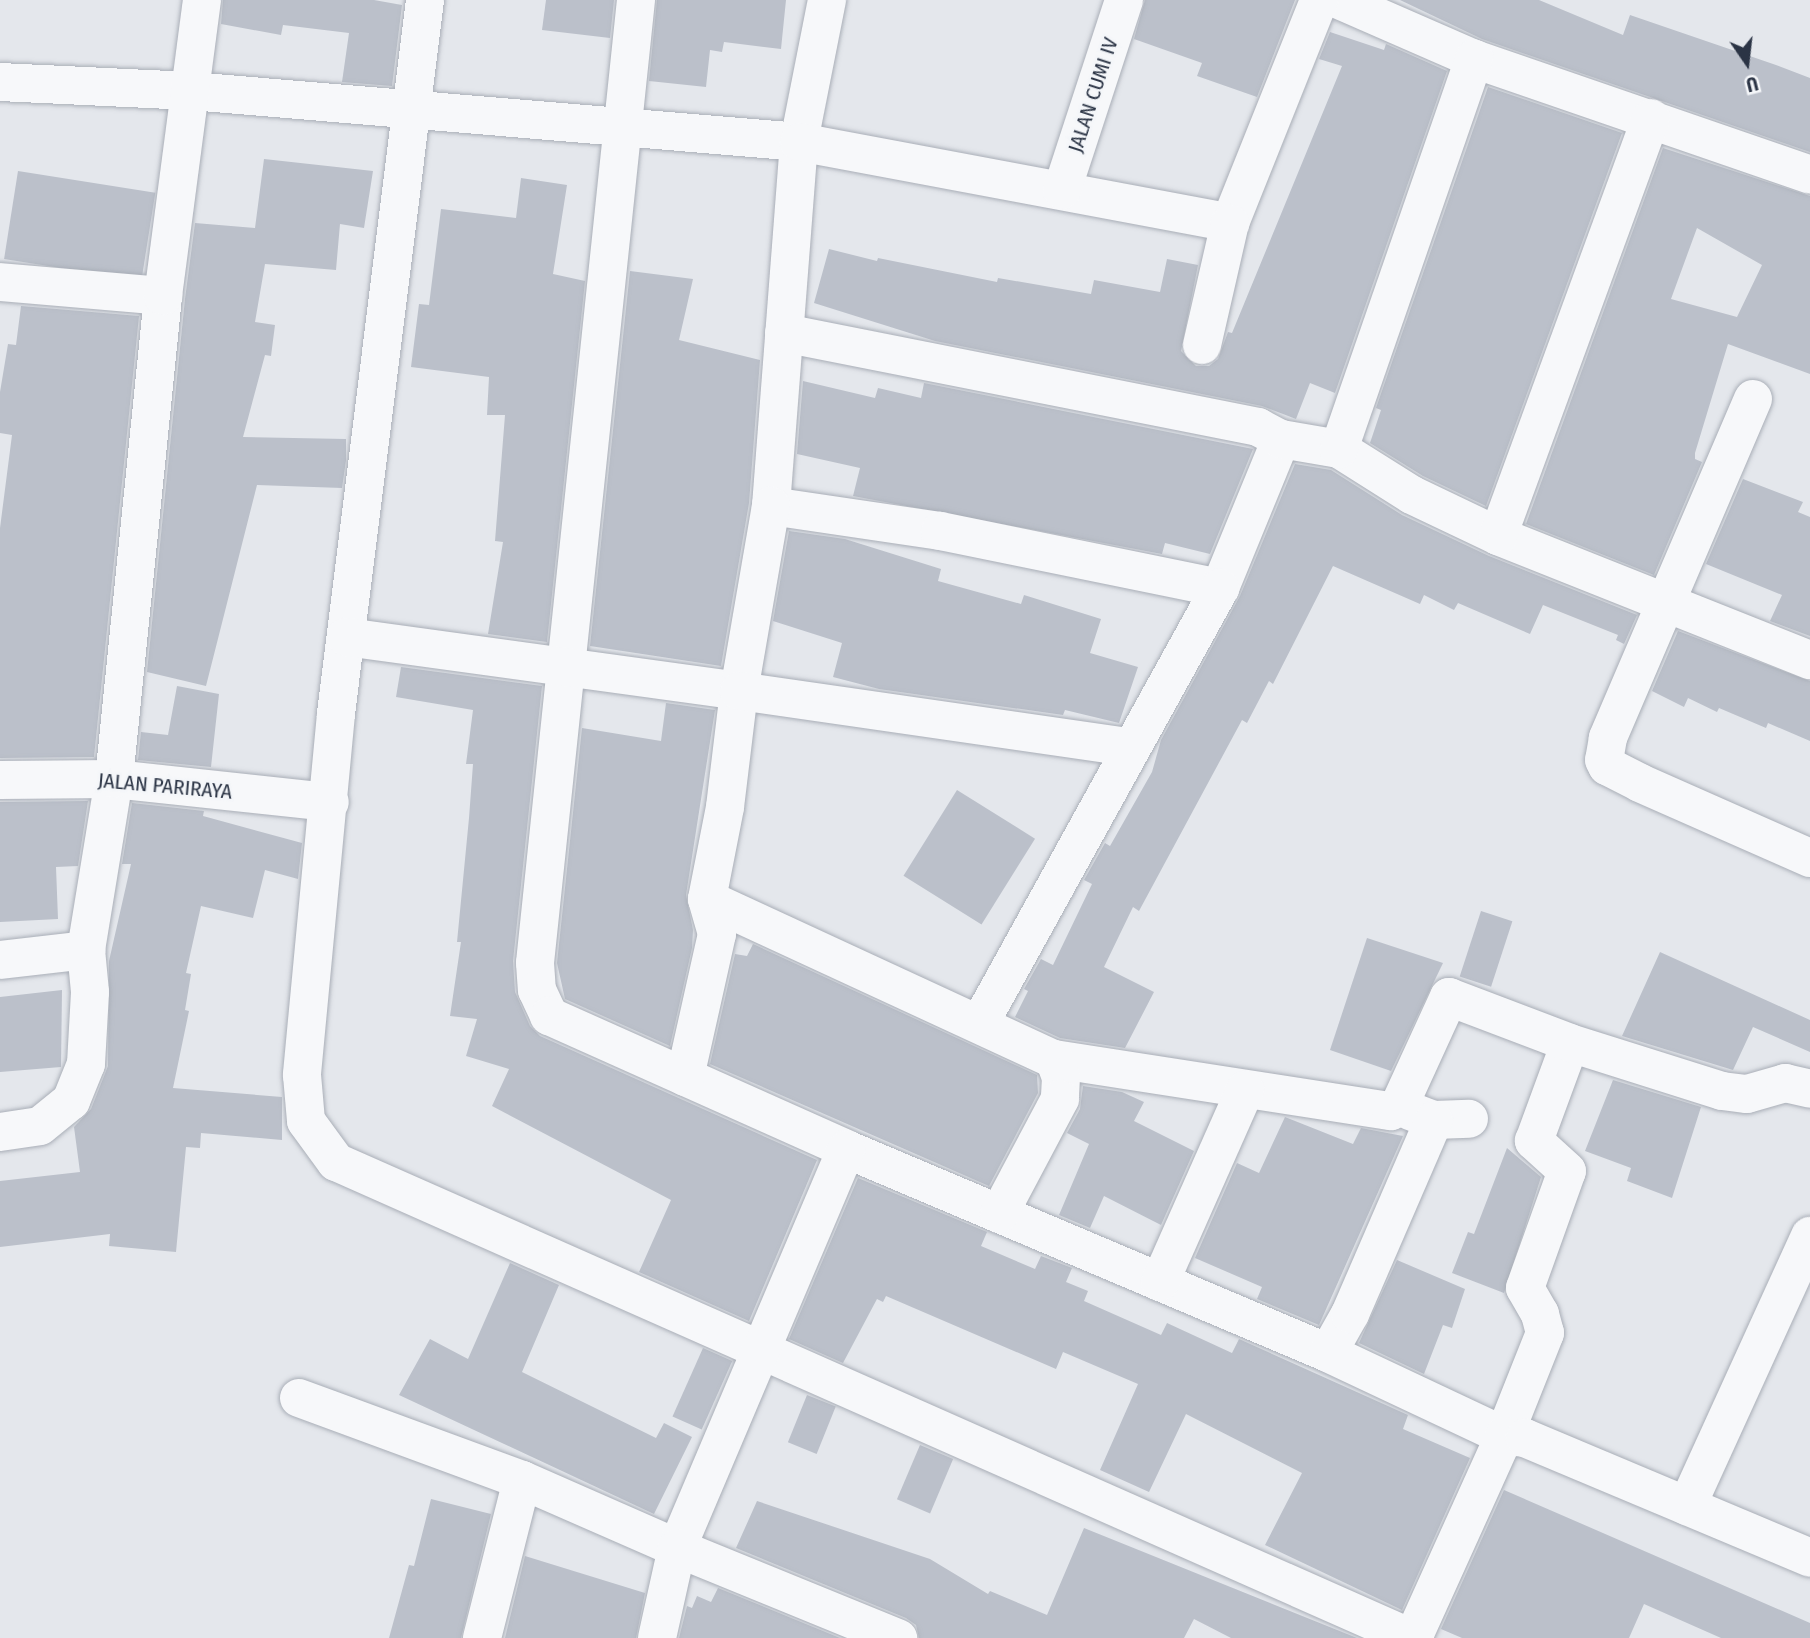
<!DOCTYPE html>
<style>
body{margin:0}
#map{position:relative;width:1810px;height:1638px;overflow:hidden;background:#e4e7ec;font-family:"Fira Sans Condensed",sans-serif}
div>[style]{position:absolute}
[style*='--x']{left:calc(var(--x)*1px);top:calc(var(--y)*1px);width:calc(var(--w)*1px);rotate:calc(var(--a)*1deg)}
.building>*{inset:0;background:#bbc0ca;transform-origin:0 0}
.roads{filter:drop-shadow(0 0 2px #a9aeb7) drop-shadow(0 0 2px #a9aeb7)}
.street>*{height:38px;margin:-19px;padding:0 19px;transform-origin:19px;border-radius:19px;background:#f7f8fa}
span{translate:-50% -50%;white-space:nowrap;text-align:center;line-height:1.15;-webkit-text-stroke:5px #f4f6f9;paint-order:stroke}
.street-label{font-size:21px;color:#2b3445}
.north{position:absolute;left:1712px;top:28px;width:70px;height:70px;-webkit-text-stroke:5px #f4f6f9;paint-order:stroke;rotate:166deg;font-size:19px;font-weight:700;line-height:28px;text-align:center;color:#2b3445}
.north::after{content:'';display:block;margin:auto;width:24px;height:32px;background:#2b3445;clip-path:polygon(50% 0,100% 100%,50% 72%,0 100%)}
</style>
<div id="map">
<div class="building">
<div style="clip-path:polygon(223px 0,374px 0,402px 5px,392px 86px,342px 82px,349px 33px,283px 25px,281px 35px,221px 24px)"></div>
<div style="clip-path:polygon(546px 0,614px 0,610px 38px,542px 30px)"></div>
<div style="clip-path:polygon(657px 0,786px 0,781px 49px,724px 42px,722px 52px,710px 50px,706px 87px,649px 81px)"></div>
<div style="clip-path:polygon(1145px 0,1295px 0,1257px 97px,1197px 76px,1202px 63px,1134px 39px)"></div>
<div style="clip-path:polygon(1400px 0,1539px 0,1623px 35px,1630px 15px,1776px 65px,1810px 78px,1810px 152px,1482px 39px)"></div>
<div style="clip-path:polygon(1330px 32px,1384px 50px,1386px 44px,1447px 71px,1335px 393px,1310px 383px,1296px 419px,1262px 406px,935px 341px,814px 303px,829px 249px,877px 261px,878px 258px,997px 282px,998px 278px,1091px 294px,1094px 280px,1160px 292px,1167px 259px,1198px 265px,1181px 351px,1196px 366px,1209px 366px,1218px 359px,1228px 332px,1232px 333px,1342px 66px,1319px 59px)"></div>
<div style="clip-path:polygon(1488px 87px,1622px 133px,1486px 506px,1423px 476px,1370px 443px,1381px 410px,1376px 408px)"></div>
<div style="clip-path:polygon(evenodd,1663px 148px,1810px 196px,1810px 374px,1728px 344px,1695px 453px,1695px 459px,1702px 462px,1654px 575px,1526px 524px,1663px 148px,1697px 228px,1762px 265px,1737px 317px,1671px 299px,1697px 228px)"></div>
<div style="clip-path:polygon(264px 159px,373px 171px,364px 228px,340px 224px,336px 270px,265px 264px,255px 322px,275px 325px,271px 356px,265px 355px,243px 437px,346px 439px,346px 460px,342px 488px,257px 485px,206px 686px,147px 672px,185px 299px,195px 223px,255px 228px)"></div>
<div style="left:18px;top:171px;width:139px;height:89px;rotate:9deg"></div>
<div style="clip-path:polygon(521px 178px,567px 185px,553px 274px,585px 281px,547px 642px,488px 634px,503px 542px,495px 541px,505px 415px,487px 415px,489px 377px,411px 367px,419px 304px,429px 305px,441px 209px,516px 218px)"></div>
<div style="clip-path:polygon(630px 271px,693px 279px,679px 340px,760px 360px,749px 503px,721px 666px,590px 646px)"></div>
<div style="clip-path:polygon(21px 306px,139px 316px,94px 757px,0 758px,0 528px,12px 435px,0 433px,0 392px,8px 344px,16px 345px)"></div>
<div style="clip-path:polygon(803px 381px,875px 398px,878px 388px,921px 398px,924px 383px,1253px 449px,1210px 554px,1165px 543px,1162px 554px,853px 496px,860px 468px,797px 454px)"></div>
<div style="clip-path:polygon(1295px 464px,1331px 470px,1402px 515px,1489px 556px,1637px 615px,1624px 644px,1616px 640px,1618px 635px,1543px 605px,1530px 634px,1458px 603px,1454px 610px,1424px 595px,1420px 604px,1333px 566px,1273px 684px,1269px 681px,1247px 723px,1242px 720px,1139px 911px,1133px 907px,1104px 967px,1154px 992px,1125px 1048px,1060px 1038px,1015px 1017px,1028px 991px,1024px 989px,1041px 959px,1053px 965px,1092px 884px,1084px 880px,1105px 843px,1110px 846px,1152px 772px,1161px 740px,1240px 596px)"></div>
<div style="clip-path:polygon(1743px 479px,1803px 502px,1798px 512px,1810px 517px,1810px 636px,1770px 621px,1782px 595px,1706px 564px)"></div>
<div style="clip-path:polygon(789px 531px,845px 539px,941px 569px,938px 581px,1021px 604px,1024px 595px,1101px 619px,1090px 653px,1138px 667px,1119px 723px,1065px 710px,1063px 715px,879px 689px,833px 677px,842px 643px,773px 621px)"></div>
<div style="clip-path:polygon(1678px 631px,1810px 681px,1810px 741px,1768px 723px,1766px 728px,1719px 708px,1717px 712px,1688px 698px,1684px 707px,1652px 691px)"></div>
<div style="clip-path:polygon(401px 667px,542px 686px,513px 961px,515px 992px,530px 1026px,540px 1036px,817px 1160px,749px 1321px,639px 1272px,671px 1200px,492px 1106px,509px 1069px,466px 1056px,477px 1019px,450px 1016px,461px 942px,457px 942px,469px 818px,473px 764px,466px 764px,473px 710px,396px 697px)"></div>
<div style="clip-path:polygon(177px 686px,219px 694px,211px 767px,138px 760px,141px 732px,168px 735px)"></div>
<div style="clip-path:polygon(666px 703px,715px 710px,686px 895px,693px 930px,692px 948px,670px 1046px,565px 999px,557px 963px,582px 728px,661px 741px)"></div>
<div style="left:957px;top:790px;width:92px;height:101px;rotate:32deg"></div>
<div style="clip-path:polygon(88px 801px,78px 866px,56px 867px,58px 919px,0 922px,0 802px)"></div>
<div style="clip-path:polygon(132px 803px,204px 811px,203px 816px,302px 843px,298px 879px,265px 870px,253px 918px,201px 906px,186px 973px,191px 974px,185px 1010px,189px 1011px,173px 1088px,282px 1097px,282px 1140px,201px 1133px,200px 1148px,186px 1147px,176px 1252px,109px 1246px,110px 1234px,0 1247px,0 1181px,80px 1172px,74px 1127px,91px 1109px,108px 1066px,109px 961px,131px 864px,122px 864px)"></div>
<div style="left:1481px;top:911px;width:33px;height:69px;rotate:18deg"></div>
<div style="clip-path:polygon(1367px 938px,1443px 963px,1391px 1071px,1330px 1050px)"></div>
<div style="clip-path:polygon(753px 944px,1037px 1075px,1038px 1093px,989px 1186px,710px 1064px,735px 954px,747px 956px)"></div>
<div style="clip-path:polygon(1660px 952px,1810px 1020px,1810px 1052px,1753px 1027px,1733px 1070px,1622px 1036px)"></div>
<div style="clip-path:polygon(62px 990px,61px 1067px,0 1072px,0 997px)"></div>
<div style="clip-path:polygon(1613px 1080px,1701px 1107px,1672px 1198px,1627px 1181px,1631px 1168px,1585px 1151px)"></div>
<div style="clip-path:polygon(1083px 1086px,1122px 1092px,1144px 1102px,1134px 1121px,1194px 1151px,1161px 1225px,1104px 1196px,1090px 1228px,1059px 1215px,1089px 1144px,1067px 1133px,1080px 1109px)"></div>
<div style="clip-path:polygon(1285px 1117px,1353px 1144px,1361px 1128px,1403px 1136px,1319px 1325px,1257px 1299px,1262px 1287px,1195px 1258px,1237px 1163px,1259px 1173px)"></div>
<div style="clip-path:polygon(1507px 1148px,1541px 1177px,1504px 1293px,1452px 1273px,1468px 1232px,1474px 1234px)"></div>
<div style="clip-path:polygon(858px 1178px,987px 1232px,981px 1246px,1035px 1269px,1041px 1256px,1072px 1268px,1066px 1282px,1088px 1291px,1084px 1301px,1161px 1335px,1167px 1323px,1232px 1353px,1239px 1339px,1408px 1415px,1403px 1429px,1470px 1458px,1402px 1610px,1265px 1545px,1302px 1473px,1186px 1414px,1149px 1492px,1100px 1470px,1138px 1384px,1063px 1352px,1056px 1369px,886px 1296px,883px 1302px,877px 1299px,843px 1363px,789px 1339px)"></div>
<div style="clip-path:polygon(1397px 1260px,1465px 1289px,1452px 1328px,1443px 1325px,1424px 1374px,1359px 1343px)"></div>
<div style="clip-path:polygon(510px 1263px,559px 1285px,522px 1372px,656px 1438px,664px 1423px,692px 1437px,654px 1514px,399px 1395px,430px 1339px,468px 1359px)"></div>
<div style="left:703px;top:1348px;width:32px;height:75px;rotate:24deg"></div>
<div style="left:807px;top:1395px;width:31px;height:51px;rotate:22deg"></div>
<div style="left:920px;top:1445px;width:36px;height:59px;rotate:23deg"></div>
<div style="clip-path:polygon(1504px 1490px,1810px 1623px,1810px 1638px,1721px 1638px,1644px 1604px,1629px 1638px,1462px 1638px,1441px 1629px)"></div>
<div style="clip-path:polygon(431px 1499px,491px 1514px,461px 1638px,389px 1638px,409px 1565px,414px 1566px)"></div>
<div style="clip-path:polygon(757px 1501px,930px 1559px,988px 1594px,990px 1591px,1047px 1615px,1084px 1528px,1357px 1638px,1231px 1638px,1194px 1619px,1184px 1638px,919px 1638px,916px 1625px,906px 1618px,736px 1548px)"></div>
<div style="clip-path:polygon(525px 1556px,645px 1593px,636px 1638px,505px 1638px)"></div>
<div style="clip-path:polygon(718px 1588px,840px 1638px,679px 1638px,687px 1606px,692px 1608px,697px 1596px,711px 1602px)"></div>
</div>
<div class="roads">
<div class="street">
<div style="--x:425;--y:0;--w:720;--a:97.11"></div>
<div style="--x:336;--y:714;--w:363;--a:95.4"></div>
<div style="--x:302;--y:1075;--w:46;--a:85"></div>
<div style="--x:306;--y:1121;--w:51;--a:53.8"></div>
<div style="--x:336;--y:1162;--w:1176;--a:23.88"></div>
<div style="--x:636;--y:0;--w:968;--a:95.99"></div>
<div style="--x:535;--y:963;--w:27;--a:86"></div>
<div style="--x:537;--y:990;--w:29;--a:65"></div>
<div style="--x:549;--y:1016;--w:325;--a:24.1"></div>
<div style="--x:846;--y:1149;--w:523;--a:22.94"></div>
<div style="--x:1328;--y:1353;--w:195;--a:25.2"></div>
<div style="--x:1504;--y:1436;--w:111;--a:-68.3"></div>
<div style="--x:1545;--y:1333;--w:20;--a:-105"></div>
<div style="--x:1540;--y:1314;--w:30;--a:-120"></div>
<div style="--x:1525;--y:1288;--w:124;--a:-70.3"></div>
<div style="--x:1567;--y:1171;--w:45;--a:-137.7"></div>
<div style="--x:1534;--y:1141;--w:104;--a:-69.8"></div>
<div style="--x:827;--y:0;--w:145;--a:101.2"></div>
<div style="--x:799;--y:142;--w:365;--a:94.4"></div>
<div style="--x:771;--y:506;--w:171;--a:8.4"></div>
<div style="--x:940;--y:531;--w:286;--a:11.5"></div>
<div style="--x:1220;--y:588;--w:161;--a:-67.7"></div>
<div style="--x:1339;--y:0;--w:147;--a:23.6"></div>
<div style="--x:1474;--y:59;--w:355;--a:19"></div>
<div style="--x:0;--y:82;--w:191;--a:2.7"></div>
<div style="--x:191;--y:91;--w:610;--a:4.79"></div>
<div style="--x:799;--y:142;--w:439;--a:10.6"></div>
<div style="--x:1230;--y:223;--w:240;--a:-68.2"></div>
<div style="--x:1062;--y:190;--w:200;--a:-71.9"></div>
<div style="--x:0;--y:282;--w:164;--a:4.9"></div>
<div style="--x:784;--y:333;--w:483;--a:11.2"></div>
<div style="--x:1258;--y:427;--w:26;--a:28"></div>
<div style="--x:1281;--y:439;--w:59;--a:9.8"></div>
<div style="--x:1339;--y:449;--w:86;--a:32.2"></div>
<div style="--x:1412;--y:495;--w:95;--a:25.5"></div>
<div style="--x:1498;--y:536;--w:336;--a:21.7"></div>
<div style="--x:1202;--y:345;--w:125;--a:-77.1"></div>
<div style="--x:1753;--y:399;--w:369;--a:113.2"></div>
<div style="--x:1608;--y:738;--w:22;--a:100"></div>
<div style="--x:1604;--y:760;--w:7;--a:63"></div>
<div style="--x:1607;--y:766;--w:37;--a:27"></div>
<div style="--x:1640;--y:783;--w:186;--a:23.8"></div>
<div style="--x:1339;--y:449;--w:413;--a:-70.9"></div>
<div style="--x:1498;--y:536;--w:445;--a:-69.9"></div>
<div style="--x:346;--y:637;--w:397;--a:7.8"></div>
<div style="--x:739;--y:691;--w:188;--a:-80.2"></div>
<div style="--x:0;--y:780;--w:114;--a:-0.5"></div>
<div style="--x:114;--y:779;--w:217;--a:6.1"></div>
<div style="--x:707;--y:899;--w:94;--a:-78.9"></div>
<div style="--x:725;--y:807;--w:117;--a:-83.1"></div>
<div style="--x:739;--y:691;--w:395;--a:8.2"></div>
<div style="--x:0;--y:960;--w:87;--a:-6.6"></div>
<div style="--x:86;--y:950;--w:173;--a:-80.7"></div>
<div style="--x:114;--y:779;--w:485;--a:-84.2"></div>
<div style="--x:163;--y:296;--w:299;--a:-82.5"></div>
<div style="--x:980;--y:1023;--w:497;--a:-61.1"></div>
<div style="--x:1054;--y:1059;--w:341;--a:8.8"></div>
<div style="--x:1391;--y:1111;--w:9;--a:-32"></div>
<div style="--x:1399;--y:1106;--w:120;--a:-65.4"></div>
<div style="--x:1449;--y:997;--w:129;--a:20.8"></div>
<div style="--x:1570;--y:1043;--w:159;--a:17.5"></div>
<div style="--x:1722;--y:1091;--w:25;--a:7"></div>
<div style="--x:1747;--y:1094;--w:40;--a:-16"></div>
<div style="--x:1785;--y:1083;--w:26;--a:13"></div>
<div style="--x:685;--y:1077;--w:147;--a:-77.4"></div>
<div style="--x:717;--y:934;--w:36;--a:-106"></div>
<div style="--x:707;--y:899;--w:382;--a:24.8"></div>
<div style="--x:1054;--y:1059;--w:19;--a:69"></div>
<div style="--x:1061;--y:1077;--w:22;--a:93"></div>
<div style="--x:1060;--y:1099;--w:130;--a:117.9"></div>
<div style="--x:1410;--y:1111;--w:26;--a:21"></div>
<div style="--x:1434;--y:1120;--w:35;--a:-2"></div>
<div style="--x:0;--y:1132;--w:40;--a:-8.5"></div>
<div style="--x:40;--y:1126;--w:40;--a:-39"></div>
<div style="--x:71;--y:1101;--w:40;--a:-68"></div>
<div style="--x:86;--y:1064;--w:72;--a:-86.8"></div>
<div style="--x:90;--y:992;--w:42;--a:-95.4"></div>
<div style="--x:1160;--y:1282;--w:210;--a:-66.1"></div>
<div style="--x:1328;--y:1353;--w:45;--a:-60.6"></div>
<div style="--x:1350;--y:1314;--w:211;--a:-66.6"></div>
<div style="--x:299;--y:1398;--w:238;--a:20.2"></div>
<div style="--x:522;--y:1480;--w:169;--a:23.7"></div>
<div style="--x:677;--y:1548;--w:433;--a:-67"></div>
<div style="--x:1687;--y:1506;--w:297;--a:-65.5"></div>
<div style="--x:482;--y:1638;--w:163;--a:-75.8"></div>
<div style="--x:657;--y:1638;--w:92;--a:-77.5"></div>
<div style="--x:677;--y:1548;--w:239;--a:22.2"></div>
<div style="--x:1413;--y:1638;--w:222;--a:-65.7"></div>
<div style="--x:1504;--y:1436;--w:21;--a:5"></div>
<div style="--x:1525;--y:1438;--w:309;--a:22.8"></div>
</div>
</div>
<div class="street-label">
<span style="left:1093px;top:95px;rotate:-72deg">JALAN CUMI IV</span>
<span style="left:165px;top:786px;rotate:5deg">JALAN PARIRAYA</span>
</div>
<div class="north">U</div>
</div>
